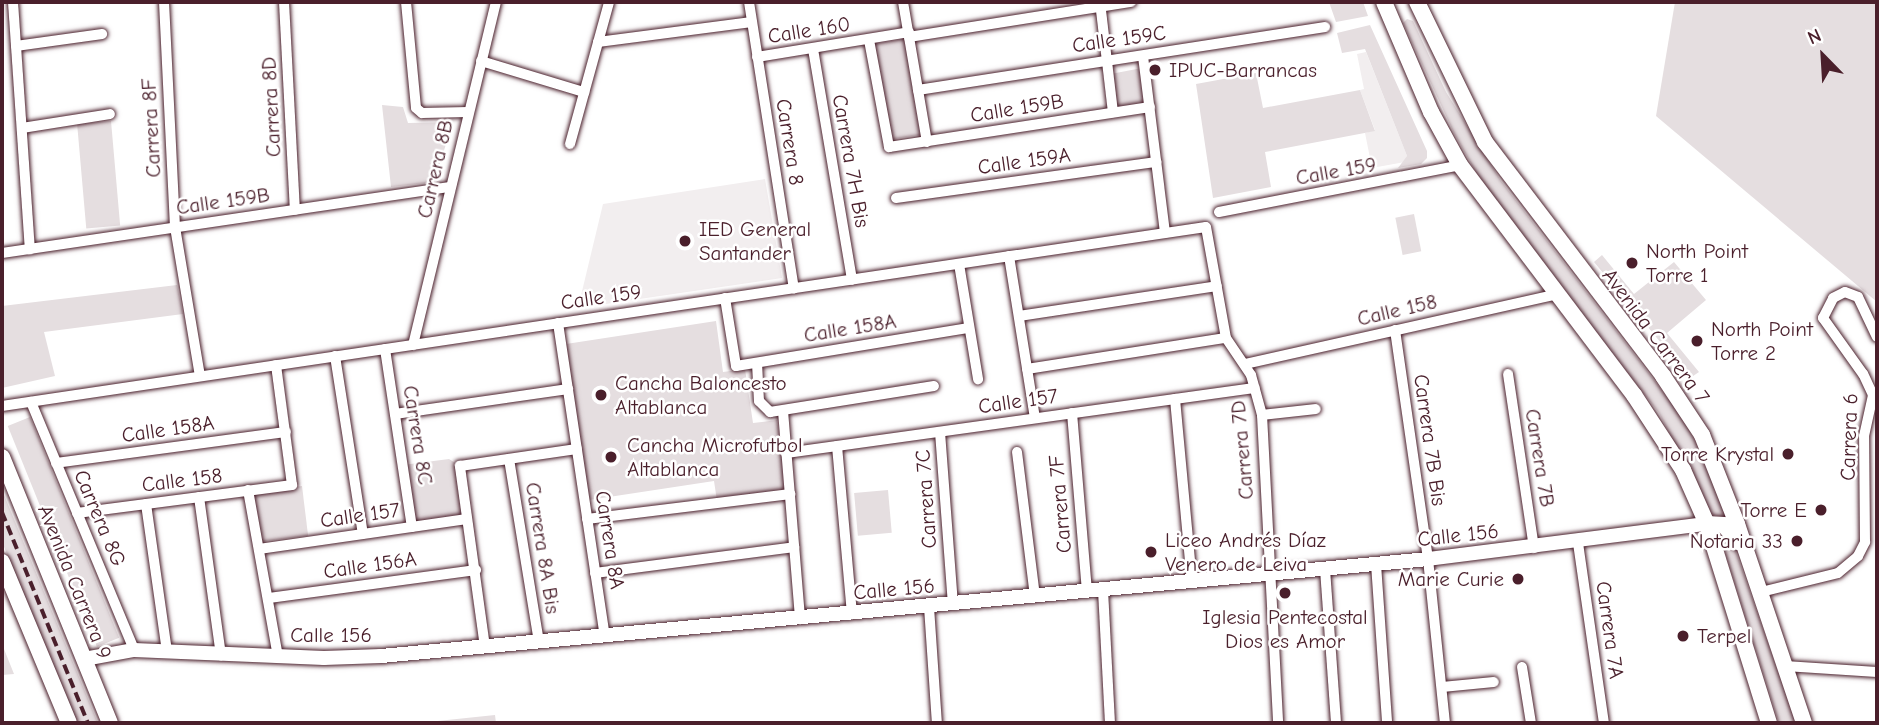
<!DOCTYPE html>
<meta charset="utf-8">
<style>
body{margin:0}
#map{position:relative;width:1879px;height:725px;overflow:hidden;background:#fff;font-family:"Comic Neue",sans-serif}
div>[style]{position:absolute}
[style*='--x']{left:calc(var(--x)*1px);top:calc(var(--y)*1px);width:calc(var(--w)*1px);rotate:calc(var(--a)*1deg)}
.built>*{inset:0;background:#f2eeef}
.green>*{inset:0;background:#e5dee0;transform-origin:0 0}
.roads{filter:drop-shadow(0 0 2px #4a1f2b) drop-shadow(0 0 2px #4a1f2b)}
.street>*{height:10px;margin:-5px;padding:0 5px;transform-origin:5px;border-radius:5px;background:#fff}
.secondary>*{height:14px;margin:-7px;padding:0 7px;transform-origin:7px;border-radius:7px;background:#fff}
.primary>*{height:16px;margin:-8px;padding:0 8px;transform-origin:8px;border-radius:8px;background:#fff}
.rail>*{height:3.5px;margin-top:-1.75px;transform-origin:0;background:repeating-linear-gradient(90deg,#4a1f2b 0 10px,transparent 0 15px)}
.dots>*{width:19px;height:19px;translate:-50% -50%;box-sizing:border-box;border:4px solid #fff;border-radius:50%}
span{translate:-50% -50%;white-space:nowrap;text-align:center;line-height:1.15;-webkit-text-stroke:5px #fff;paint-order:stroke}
.street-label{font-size:21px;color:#4a1f2b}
.poi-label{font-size:21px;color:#4a1f2b}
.left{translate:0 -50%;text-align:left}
.right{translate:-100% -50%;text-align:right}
.frame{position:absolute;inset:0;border:4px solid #4a1f2b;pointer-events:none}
.north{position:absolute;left:1788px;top:21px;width:70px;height:70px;-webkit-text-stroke:5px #fff;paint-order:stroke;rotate:336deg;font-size:19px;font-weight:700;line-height:28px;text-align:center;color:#4a1f2b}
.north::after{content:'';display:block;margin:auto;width:24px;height:32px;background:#4a1f2b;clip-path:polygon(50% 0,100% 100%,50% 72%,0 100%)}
</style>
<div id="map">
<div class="built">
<div style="clip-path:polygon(1366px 52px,1407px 156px,1405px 162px,1372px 168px,1365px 133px,1375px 130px,1360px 90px,1364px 89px,1357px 54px)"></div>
<div style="clip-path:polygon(765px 179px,782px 278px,578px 308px,603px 204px)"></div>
</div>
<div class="green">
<div style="clip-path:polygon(1329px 2px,1363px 2px,1368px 16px,1336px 22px)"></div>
<div style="clip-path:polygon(1675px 2px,1877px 2px,1877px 302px,1656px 116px)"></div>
<div style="clip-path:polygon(1407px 19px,1413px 21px,1446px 92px,1501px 181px,1680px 414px,1704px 457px,1731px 520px,1711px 514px,1659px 413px,1488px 194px,1454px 133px,1403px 23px)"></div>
<div style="clip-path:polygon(1370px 25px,1427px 151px,1427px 158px,1421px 164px,1398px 168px,1407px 156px,1365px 49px,1342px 53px,1337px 33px)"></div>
<div style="left:905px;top:39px;width:97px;height:34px;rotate:81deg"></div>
<div style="left:1142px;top:68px;width:36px;height:32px;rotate:79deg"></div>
<div style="clip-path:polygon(1256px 73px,1263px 108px,1360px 90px,1375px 131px,1265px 152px,1271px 187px,1213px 198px,1196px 84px)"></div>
<div style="clip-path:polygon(382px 105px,403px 107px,408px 123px,453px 122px,434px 182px,391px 187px)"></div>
<div style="left:111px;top:121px;width:105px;height:34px;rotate:85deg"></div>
<div style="left:1414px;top:214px;width:38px;height:19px;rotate:79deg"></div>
<div style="clip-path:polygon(1602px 255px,1634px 294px,1674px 262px,1706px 300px,1667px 333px,1699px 372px,1690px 378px,1594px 262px)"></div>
<div style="clip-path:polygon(177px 285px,183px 314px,44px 332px,55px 376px,2px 388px,2px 306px)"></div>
<div style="clip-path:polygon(716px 321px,723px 372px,745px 369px,753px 423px,777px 420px,787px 490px,717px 501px,714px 481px,589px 500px,566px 344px)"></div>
<div style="left:30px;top:417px;width:238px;height:24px;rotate:68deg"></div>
<div style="clip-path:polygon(449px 459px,460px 466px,467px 519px,412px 527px,403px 465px)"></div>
<div style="left:302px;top:486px;width:50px;height:50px;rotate:83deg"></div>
<div style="clip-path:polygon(2px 490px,98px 723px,77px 723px,2px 542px)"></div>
<div style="left:888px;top:490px;width:43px;height:34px;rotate:85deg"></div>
<div style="clip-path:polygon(1718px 530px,1731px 538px,1796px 723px,1779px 723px)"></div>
<div style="clip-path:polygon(2px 644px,14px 674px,2px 675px)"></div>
<div style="clip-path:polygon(495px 715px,496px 723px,428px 723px,428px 722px)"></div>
</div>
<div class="roads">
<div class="street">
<div style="--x:13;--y:2;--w:248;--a:86.1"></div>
<div style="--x:164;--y:2;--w:225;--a:87.2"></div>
<div style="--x:175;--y:227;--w:151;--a:80.5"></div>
<div style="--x:284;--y:2;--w:208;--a:87"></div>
<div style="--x:406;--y:2;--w:106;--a:84.6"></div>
<div style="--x:416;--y:108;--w:8;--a:40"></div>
<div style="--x:422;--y:113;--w:46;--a:-1.2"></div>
<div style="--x:749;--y:2;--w:290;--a:81.1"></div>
<div style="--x:903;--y:2;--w:142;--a:80.3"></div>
<div style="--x:1100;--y:2;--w:111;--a:83.3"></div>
<div style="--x:909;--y:37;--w:225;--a:-9"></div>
<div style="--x:869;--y:40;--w:109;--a:79.4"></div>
<div style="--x:889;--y:147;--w:264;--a:-8.7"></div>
<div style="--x:598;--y:42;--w:155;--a:-7.4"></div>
<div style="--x:16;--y:46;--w:87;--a:-7.9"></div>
<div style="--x:813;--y:49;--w:234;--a:80.4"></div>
<div style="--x:1143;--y:56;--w:178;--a:82.9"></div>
<div style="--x:757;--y:57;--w:154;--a:-9.3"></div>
<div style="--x:481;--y:61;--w:108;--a:16.8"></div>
<div style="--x:918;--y:90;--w:412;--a:-8.8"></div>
<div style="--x:22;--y:128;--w:89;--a:-9"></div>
<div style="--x:570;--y:144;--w:147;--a:-74.6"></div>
<div style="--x:896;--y:198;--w:263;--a:-7.9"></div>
<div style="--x:1219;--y:212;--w:246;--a:-11"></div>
<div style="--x:2;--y:253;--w:453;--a:-8.4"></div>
<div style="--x:1009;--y:256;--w:164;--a:80.9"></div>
<div style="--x:959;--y:264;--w:117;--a:80.6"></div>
<div style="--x:725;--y:298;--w:69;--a:80.8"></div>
<div style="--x:736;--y:366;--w:236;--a:-9.3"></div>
<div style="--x:1019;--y:316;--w:200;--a:-8.6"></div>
<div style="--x:558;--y:323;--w:317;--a:81.5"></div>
<div style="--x:1395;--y:330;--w:231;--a:81.8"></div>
<div style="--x:1428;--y:559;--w:165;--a:84.1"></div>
<div style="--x:413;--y:345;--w:353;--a:-76.4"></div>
<div style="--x:385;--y:349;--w:180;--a:81.4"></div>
<div style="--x:335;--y:356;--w:180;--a:81.1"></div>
<div style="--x:757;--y:363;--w:38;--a:87"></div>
<div style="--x:759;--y:401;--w:16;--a:45"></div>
<div style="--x:770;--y:412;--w:166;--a:-9"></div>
<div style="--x:1245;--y:364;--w:320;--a:-12.6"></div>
<div style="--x:1027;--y:369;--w:201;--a:-8.9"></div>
<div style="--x:1508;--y:374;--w:176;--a:81.5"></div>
<div style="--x:1175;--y:399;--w:184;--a:84.7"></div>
<div style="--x:31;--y:402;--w:269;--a:67.4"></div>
<div style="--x:2;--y:406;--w:1217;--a:-8.46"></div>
<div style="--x:1206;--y:227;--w:113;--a:79.8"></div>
<div style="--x:1226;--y:338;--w:45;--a:56"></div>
<div style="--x:1251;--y:375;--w:41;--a:74.6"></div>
<div style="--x:1262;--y:415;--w:308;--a:87"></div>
<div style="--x:783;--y:411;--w:209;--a:85.3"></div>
<div style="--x:1072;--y:413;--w:180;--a:85.2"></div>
<div style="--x:395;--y:414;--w:175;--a:-8.2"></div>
<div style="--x:1262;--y:415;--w:54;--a:-6.3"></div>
<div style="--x:940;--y:432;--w:173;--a:85.7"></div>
<div style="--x:837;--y:446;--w:169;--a:84.9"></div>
<div style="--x:1017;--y:452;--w:146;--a:82.9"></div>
<div style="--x:786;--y:453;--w:473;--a:-7.9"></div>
<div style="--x:509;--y:459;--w:186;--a:80.7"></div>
<div style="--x:56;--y:463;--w:232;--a:-7.7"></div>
<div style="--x:248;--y:490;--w:170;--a:79.8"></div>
<div style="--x:199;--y:497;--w:160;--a:82.1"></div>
<div style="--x:146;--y:504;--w:149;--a:81.9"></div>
<div style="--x:77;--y:513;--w:217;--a:-7.4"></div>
<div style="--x:292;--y:485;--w:121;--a:-97.6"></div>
<div style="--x:587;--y:519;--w:205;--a:-7"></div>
<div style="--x:1578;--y:543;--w:182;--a:81.8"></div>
<div style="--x:259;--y:549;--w:210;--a:-8.2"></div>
<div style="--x:1376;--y:564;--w:159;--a:86"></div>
<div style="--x:1325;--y:569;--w:154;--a:85.9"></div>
<div style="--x:595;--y:573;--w:201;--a:-7.4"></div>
<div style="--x:1103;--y:590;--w:133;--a:87"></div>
<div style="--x:1761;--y:592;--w:79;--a:-13.9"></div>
<div style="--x:1838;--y:573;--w:26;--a:-40"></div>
<div style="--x:1858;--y:556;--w:16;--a:-63"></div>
<div style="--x:1865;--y:542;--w:106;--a:-90.5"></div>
<div style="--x:1864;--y:436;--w:42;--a:-77.6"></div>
<div style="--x:1873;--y:395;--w:23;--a:-115"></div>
<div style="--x:1863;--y:374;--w:69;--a:-125.5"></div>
<div style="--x:1823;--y:318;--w:22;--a:-63"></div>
<div style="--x:1833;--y:298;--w:13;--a:-27"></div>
<div style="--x:1845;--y:292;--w:14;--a:21"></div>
<div style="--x:1858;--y:297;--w:44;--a:64.6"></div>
<div style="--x:269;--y:598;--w:209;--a:-7.7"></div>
<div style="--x:929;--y:607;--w:116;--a:86.1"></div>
<div style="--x:485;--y:647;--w:183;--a:-97.9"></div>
<div style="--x:460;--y:466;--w:118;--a:-8.3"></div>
<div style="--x:1785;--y:666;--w:92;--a:3.7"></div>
<div style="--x:1522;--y:667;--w:57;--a:80.9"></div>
<div style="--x:1442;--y:687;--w:52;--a:-5.5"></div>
</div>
<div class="secondary">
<div style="--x:84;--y:659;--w:51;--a:-10.2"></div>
<div style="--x:134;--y:650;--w:190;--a:2.4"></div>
<div style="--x:324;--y:658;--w:57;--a:-2"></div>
<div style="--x:381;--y:656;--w:1051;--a:-5.29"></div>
<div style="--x:1428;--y:559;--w:281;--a:-7.2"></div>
</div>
<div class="primary">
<div style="--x:1384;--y:2;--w:120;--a:66.9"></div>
<div style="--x:1431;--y:112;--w:60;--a:61.3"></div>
<div style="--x:1460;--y:165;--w:288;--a:52.9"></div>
<div style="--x:1634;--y:395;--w:90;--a:56.8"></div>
<div style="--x:1683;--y:470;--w:59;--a:66"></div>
<div style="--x:1707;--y:524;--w:208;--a:72.7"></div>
<div style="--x:1417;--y:2;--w:156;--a:64.1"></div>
<div style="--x:1485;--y:142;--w:294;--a:52.7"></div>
<div style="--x:1663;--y:376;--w:71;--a:56.5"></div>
<div style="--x:1702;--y:435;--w:96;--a:68.5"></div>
<div style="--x:1737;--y:524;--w:210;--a:71.4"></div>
<div style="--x:2;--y:457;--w:287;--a:67.9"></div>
<div style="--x:1707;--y:524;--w:17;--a:3"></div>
<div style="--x:1724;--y:525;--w:22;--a:51"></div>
<div style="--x:2;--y:562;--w:174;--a:67.4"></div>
</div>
</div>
<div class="rail">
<div style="--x:2;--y:512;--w:228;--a:67.8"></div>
</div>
<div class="dots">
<div style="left:1155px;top:70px;background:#4a1f2b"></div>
<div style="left:685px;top:241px;background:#4a1f2b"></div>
<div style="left:1632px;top:263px;background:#4a1f2b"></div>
<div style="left:1697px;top:341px;background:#4a1f2b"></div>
<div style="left:601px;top:395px;background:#4a1f2b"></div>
<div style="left:1788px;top:454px;background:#4a1f2b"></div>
<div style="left:611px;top:457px;background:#4a1f2b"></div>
<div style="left:1821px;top:510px;background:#4a1f2b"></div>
<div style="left:1797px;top:541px;background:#4a1f2b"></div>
<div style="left:1151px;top:552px;background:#4a1f2b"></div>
<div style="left:1518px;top:579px;background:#4a1f2b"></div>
<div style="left:1285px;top:593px;background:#4a1f2b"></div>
<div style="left:1683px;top:636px;background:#4a1f2b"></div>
</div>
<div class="street-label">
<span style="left:809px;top:30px;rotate:-9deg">Calle 160</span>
<span style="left:1119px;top:39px;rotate:-8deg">Calle 159C</span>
<span style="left:271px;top:107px;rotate:-93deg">Carrera 8D</span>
<span style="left:1017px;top:108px;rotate:-9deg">Calle 159B</span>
<span style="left:151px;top:128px;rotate:-93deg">Carrera 8F</span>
<span style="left:790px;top:142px;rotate:81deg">Carrera 8</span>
<span style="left:851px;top:161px;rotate:80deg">Carrera 7H Bis</span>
<span style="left:1024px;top:161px;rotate:-8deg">Calle 159A</span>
<span style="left:435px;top:169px;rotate:-77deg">Carrera 8B</span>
<span style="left:1336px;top:171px;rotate:-10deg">Calle 159</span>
<span style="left:223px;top:201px;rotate:-8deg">Calle 159B</span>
<span style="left:601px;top:297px;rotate:-8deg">Calle 159</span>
<span style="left:1397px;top:310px;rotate:-13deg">Calle 158</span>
<span style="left:850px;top:328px;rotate:-9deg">Calle 158A</span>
<span style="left:1656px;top:336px;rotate:53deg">Avenida Carrera 7</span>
<span style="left:1018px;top:401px;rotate:-8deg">Calle 157</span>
<span style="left:168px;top:429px;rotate:-8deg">Calle 158A</span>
<span style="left:418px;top:435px;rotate:81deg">Carrera 8C</span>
<span style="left:1849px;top:437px;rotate:-88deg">Carrera 6</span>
<span style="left:1430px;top:440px;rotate:82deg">Carrera 7B Bis</span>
<span style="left:1242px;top:450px;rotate:-95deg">Carrera 7D</span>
<span style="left:1540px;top:458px;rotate:81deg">Carrera 7B</span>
<span style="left:182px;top:480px;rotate:-7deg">Calle 158</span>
<span style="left:926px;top:499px;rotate:-94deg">Carrera 7C</span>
<span style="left:1060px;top:504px;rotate:-95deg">Carrera 7F</span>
<span style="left:360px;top:515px;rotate:-8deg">Calle 157</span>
<span style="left:100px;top:518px;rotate:67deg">Carrera 8G</span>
<span style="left:1458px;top:535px;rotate:-6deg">Calle 156</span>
<span style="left:610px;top:540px;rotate:81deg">Carrera 8A</span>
<span style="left:543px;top:548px;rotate:81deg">Carrera 8A Bis</span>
<span style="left:370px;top:565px;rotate:-8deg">Calle 156A</span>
<span style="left:75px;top:582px;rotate:68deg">Avenida Carrera 9</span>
<span style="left:894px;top:589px;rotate:-5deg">Calle 156</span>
<span style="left:1610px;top:630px;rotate:82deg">Carrera 7A</span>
<span style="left:331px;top:635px">Calle 156</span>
</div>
<div class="poi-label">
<span class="left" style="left:1169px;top:70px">IPUC-Barrancas</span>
<span class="left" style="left:699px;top:241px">IED General<br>Santander</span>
<span class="left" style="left:1646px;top:263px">North Point<br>Torre 1</span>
<span class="left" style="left:1711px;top:341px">North Point<br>Torre 2</span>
<span class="left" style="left:615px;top:395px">Cancha Baloncesto<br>Altablanca</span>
<span class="left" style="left:627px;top:457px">Cancha Microfutbol<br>Altablanca</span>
<span class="right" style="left:1774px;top:454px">Torre Krystal</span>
<span class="right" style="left:1807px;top:510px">Torre E</span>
<span class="left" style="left:1165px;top:552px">Liceo Andrés Díaz<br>Venero de Leiva</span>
<span class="right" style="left:1783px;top:541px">Notaria 33</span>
<span class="right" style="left:1504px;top:579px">Marie Curie</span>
<span style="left:1285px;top:629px">Iglesia Pentecostal<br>Dios es Amor</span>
<span class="left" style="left:1697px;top:636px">Terpel</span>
</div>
<div class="frame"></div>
<div class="north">N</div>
</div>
